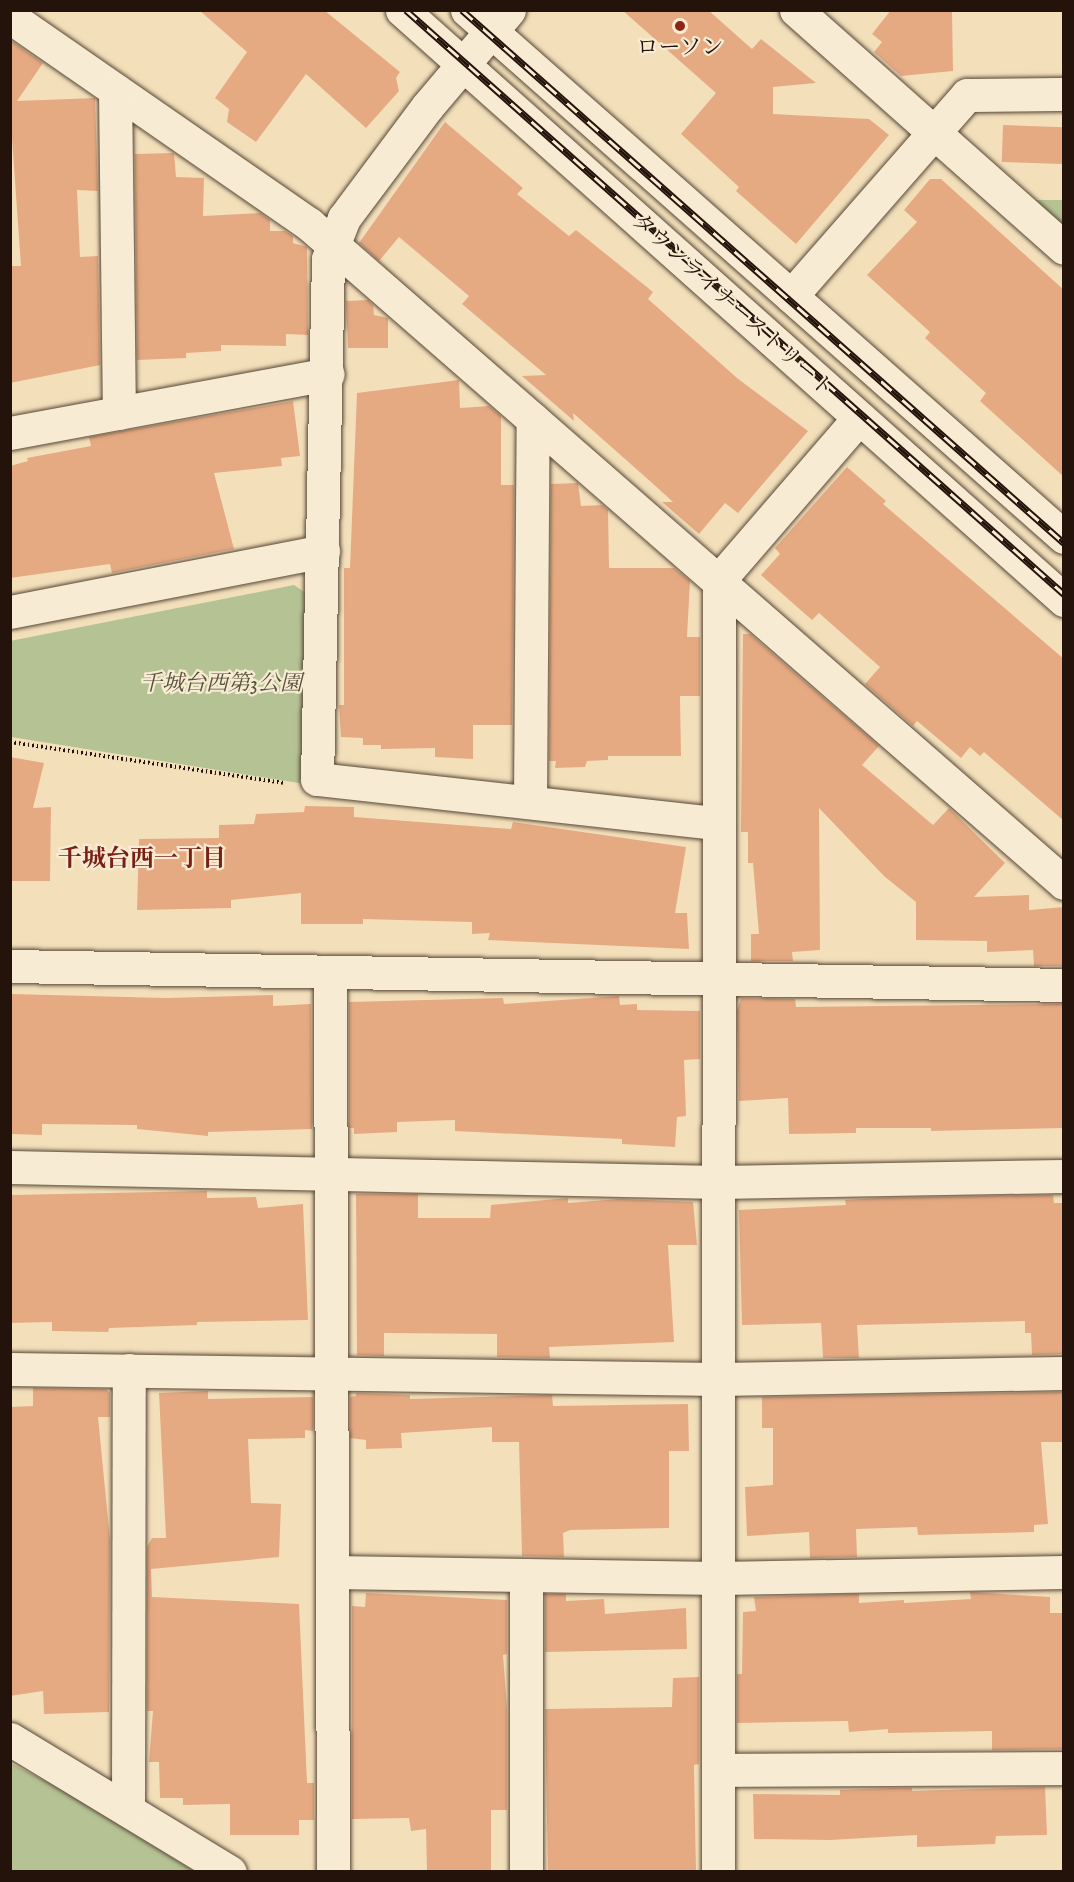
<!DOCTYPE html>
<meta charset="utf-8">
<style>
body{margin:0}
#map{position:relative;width:1074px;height:1882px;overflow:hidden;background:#f3e0bb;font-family:"IM FELL English","Noto Serif JP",serif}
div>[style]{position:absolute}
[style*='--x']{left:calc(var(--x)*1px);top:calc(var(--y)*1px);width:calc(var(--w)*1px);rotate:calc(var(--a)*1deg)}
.green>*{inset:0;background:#b5c394}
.building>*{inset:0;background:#e6aa83;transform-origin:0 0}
.path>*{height:4px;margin-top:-2px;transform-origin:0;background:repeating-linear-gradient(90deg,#24130a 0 1.5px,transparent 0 4.5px)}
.roads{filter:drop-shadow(0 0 2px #584636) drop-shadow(0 0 2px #584636)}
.minor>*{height:33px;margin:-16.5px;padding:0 16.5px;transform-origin:16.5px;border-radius:16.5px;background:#f7ebd3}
.rail>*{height:7px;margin-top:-3.5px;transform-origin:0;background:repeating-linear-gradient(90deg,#f7ebd3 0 14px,#24130a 0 28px);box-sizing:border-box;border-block:2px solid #24130a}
.dots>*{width:16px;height:16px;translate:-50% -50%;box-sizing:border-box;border:3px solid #f7ebd3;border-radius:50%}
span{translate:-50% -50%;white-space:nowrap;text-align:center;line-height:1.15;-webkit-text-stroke:4.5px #f7ebd3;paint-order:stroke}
.poi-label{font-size:22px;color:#24130a}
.street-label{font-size:22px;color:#24130a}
.park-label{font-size:22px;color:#57513a;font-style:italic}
.neighbourhood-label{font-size:24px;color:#7a1f14;font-weight:700}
.frame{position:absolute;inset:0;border:12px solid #24130a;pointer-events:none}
</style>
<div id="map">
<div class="green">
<div style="clip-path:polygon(1033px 200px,1063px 200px,1063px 227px)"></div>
<div style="clip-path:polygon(294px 585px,306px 593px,305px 784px,11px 737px,10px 641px)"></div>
<div style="clip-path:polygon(10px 1763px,67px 1792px,194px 1871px,11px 1871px)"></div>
</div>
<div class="building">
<div style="clip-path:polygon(199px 10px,324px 10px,400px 72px,396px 78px,399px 91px,366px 128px,306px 74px,256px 142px,227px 122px,229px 109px,215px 98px,247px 52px)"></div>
<div style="clip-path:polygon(622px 10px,708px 10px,752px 49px,761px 39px,816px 83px,773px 87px,773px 114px,869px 119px,889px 135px,796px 244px,736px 191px,739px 187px,681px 134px,716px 93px)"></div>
<div style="clip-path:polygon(891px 10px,952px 10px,953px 71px,901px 76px,874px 52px,882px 42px,872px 34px)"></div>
<div style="clip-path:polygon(10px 40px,43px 63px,17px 101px,95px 98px,98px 191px,77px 190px,80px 257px,98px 256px,100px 365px,10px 383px,10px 266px,21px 266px,10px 110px)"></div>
<div style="clip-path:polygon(445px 122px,523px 188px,517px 194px,569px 236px,576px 230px,653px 292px,648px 299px,737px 378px,808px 431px,738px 513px,725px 503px,699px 534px,662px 502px,673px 502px,651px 482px,573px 413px,574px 421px,522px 376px,546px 375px,462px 304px,469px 296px,399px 237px,379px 261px,359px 243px)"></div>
<div style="left:1003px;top:125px;width:61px;height:37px;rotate:2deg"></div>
<div style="clip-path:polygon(174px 153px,176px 177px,204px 178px,203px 216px,260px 213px,270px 220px,270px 231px,285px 231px,293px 236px,293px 243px,307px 247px,308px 335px,286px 334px,286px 346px,221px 345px,221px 351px,186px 353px,186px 358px,137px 360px,135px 154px)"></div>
<div style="clip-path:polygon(930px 179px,941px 179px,1064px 290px,1064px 477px,980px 401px,986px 393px,925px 338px,930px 332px,867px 275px,917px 222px,904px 210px)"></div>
<div style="clip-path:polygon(368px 300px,373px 305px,374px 315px,388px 318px,388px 348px,348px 348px,346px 301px)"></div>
<div style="clip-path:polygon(459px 380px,460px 408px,489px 406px,501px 416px,501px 485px,514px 485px,512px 725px,473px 725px,473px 759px,435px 757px,435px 748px,381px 749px,381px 745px,363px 745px,363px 738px,341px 737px,339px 705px,344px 705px,344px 568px,350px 568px,357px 393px)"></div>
<div style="clip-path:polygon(293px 401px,300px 456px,281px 458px,282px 466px,214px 473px,234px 549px,112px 573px,110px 564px,10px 578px,10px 466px,28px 461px,27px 458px,91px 446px,89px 437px)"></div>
<div style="clip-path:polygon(847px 467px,886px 501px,883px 504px,1064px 659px,1064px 821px,984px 752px,980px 756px,970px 747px,961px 758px,917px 721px,913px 726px,865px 684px,880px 667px,819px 613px,812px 620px,761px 575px,780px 554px,775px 548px)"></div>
<div style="clip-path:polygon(578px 483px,581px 506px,602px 505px,608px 510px,609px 568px,674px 568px,690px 581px,687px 637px,700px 637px,700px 696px,680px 696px,681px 756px,608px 756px,608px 760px,587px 761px,585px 767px,555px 768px,556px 761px,549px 761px,551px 484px)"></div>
<div style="clip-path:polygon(743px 634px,750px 634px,879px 746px,862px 765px,933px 825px,949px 808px,1005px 863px,974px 897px,1029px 895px,1029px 910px,1064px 907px,1064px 966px,1034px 966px,1033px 950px,987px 952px,987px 941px,916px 940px,916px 902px,884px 876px,819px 808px,820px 950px,792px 952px,793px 961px,751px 961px,751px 934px,759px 934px,753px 863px,748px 863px,748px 832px,741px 832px)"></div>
<div style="clip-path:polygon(10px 757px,44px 763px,33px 808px,51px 807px,50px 881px,10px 881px)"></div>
<div style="clip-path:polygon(305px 806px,354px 807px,354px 817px,511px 829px,513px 822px,686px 847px,675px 913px,687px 913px,689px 949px,488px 940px,490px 933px,472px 934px,472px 922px,363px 919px,363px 924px,301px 924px,301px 893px,231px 900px,231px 908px,137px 910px,139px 839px,219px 838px,219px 825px,254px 824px,256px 814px,304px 812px)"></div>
<div style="clip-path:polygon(10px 994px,167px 998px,273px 995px,273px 1006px,311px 1004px,312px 1129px,208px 1132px,208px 1136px,137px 1129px,137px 1125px,42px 1124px,42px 1135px,10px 1134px)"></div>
<div style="clip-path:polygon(619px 996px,620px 1005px,637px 1004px,637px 1010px,700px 1011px,700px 1059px,684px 1060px,686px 1116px,677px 1117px,675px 1147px,622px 1144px,622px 1139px,455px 1131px,455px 1120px,397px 1122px,397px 1132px,354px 1134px,354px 1128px,349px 1128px,349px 1002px,503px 998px,504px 1004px)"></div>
<div style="clip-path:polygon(741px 998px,795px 999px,796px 1007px,1064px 1004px,1064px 1128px,931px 1131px,931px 1128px,856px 1128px,856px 1133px,789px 1134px,788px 1098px,739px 1101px,737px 1011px)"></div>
<div style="clip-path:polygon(207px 1191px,207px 1198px,256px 1197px,258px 1208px,303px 1204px,308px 1320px,197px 1322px,197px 1325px,109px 1328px,108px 1332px,52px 1331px,52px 1322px,10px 1323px,10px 1195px)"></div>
<div style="clip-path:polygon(356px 1194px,418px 1194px,418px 1218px,490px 1218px,491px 1205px,568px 1198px,568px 1203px,620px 1199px,693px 1202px,697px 1245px,668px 1245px,674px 1342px,549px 1347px,550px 1358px,497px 1357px,497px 1334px,384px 1333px,384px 1356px,357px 1355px)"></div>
<div style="clip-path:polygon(1053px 1195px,1054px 1203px,1064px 1203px,1064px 1354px,1032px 1355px,1031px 1333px,1025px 1333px,1025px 1321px,857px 1325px,859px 1358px,823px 1358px,821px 1323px,742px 1325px,739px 1210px,846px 1205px,845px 1200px,878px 1198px)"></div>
<div style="clip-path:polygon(33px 1388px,106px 1389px,110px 1393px,110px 1417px,98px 1417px,110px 1540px,109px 1712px,44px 1714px,43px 1691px,10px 1696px,10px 1407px,33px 1406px)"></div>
<div style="clip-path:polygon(208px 1391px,208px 1399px,313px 1397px,313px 1431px,305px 1430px,305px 1438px,248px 1439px,251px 1503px,281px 1504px,279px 1557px,151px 1569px,152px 1597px,299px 1604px,307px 1783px,314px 1783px,314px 1820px,299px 1820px,299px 1835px,230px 1835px,230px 1804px,183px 1805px,183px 1798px,160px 1798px,159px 1762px,149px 1762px,153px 1711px,147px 1711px,147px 1547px,152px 1538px,166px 1538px,159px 1393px)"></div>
<div style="clip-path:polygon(1064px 1392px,1064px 1442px,1041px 1442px,1048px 1524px,1034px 1525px,1034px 1532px,918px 1535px,917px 1527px,856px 1529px,857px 1557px,810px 1558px,809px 1532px,747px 1536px,745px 1487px,773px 1485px,773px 1428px,762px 1428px,762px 1397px)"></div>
<div style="clip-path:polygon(356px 1393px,410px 1395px,410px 1399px,552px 1395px,553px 1406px,688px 1404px,689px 1451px,669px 1451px,669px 1528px,570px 1530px,563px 1533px,564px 1557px,522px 1556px,519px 1442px,492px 1442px,492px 1427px,401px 1433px,402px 1448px,366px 1449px,366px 1440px,350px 1438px,350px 1397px,356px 1396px)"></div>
<div style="clip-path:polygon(970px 1592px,1050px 1597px,1050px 1613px,1064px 1613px,1064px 1749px,992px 1750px,992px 1731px,888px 1733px,888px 1729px,849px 1732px,848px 1721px,737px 1723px,737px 1674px,742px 1674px,743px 1612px,756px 1611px,754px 1597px,859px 1594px,859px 1603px,904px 1600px,904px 1603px,971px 1599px)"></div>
<div style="clip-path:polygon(366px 1593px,507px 1600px,507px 1654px,503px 1655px,507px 1709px,507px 1810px,491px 1810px,491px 1872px,427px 1872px,426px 1829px,411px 1831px,409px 1818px,352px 1819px,352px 1606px,365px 1607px)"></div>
<div style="clip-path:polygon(545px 1594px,566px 1594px,566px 1601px,604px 1599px,605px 1614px,686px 1608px,687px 1649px,545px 1652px)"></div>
<div style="clip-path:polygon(699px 1677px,699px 1764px,694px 1765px,696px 1872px,548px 1872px,545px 1709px,672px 1707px,673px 1678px)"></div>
<div style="clip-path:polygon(1045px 1787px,1047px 1835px,996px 1836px,995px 1844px,917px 1847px,917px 1835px,830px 1840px,754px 1839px,753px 1794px,840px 1795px,840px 1790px,891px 1788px,912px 1788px,912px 1791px)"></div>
</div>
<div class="path">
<div style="--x:10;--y:742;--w:276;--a:8.5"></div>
</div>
<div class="roads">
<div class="minor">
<div style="--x:402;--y:10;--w:887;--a:41.71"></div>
<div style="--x:467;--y:10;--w:796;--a:41.44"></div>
<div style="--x:509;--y:10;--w:127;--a:130.2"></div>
<div style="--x:427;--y:107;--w:139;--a:126.8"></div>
<div style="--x:344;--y:218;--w:44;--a:111.3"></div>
<div style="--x:328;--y:259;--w:520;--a:91.21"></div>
<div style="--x:317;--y:779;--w:403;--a:6.3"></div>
<div style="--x:796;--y:10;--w:358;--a:41.6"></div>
<div style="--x:10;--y:17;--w:364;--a:34.7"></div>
<div style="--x:309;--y:224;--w:1002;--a:41.12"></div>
<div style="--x:115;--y:90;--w:323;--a:89.3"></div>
<div style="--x:791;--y:296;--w:267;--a:-48.8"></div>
<div style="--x:967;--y:95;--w:97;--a:-0.6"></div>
<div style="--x:10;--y:433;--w:323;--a:-10.5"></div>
<div style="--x:10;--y:612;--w:319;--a:-11"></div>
<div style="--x:530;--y:802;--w:383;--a:-89.6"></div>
<div style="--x:10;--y:966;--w:1054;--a:1.03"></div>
<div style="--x:330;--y:972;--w:900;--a:89.81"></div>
<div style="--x:10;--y:1167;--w:709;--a:1.21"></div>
<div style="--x:719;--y:1182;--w:345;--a:-1"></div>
<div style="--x:10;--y:1369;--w:709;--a:0.81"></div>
<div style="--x:719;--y:1379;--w:345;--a:-1"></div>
<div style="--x:332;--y:1572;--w:387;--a:0.9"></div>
<div style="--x:719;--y:1578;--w:345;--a:-1"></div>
<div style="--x:10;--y:1739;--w:257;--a:31.2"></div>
<div style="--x:718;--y:1770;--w:346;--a:-0.3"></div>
<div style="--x:128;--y:1810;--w:440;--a:-89.9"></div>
<div style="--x:526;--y:1872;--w:297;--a:-90"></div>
<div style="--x:718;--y:1872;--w:1292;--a:-89.96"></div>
<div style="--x:719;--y:580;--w:213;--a:-49.2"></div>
</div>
</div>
<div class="rail">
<div style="--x:406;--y:10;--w:880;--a:41.59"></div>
<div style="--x:462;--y:10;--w:804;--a:41.52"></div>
</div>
<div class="dots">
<div style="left:680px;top:26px;background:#8f2418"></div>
</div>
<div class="poi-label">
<span style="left:680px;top:49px">ローソン</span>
</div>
<div class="street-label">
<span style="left:732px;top:306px;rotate:42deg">タウンライナーストリート</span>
</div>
<div class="park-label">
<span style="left:221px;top:685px">千城台西第3公園</span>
</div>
<div class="neighbourhood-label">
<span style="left:142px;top:860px">千城台西一丁目</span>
</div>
<div class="frame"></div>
</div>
